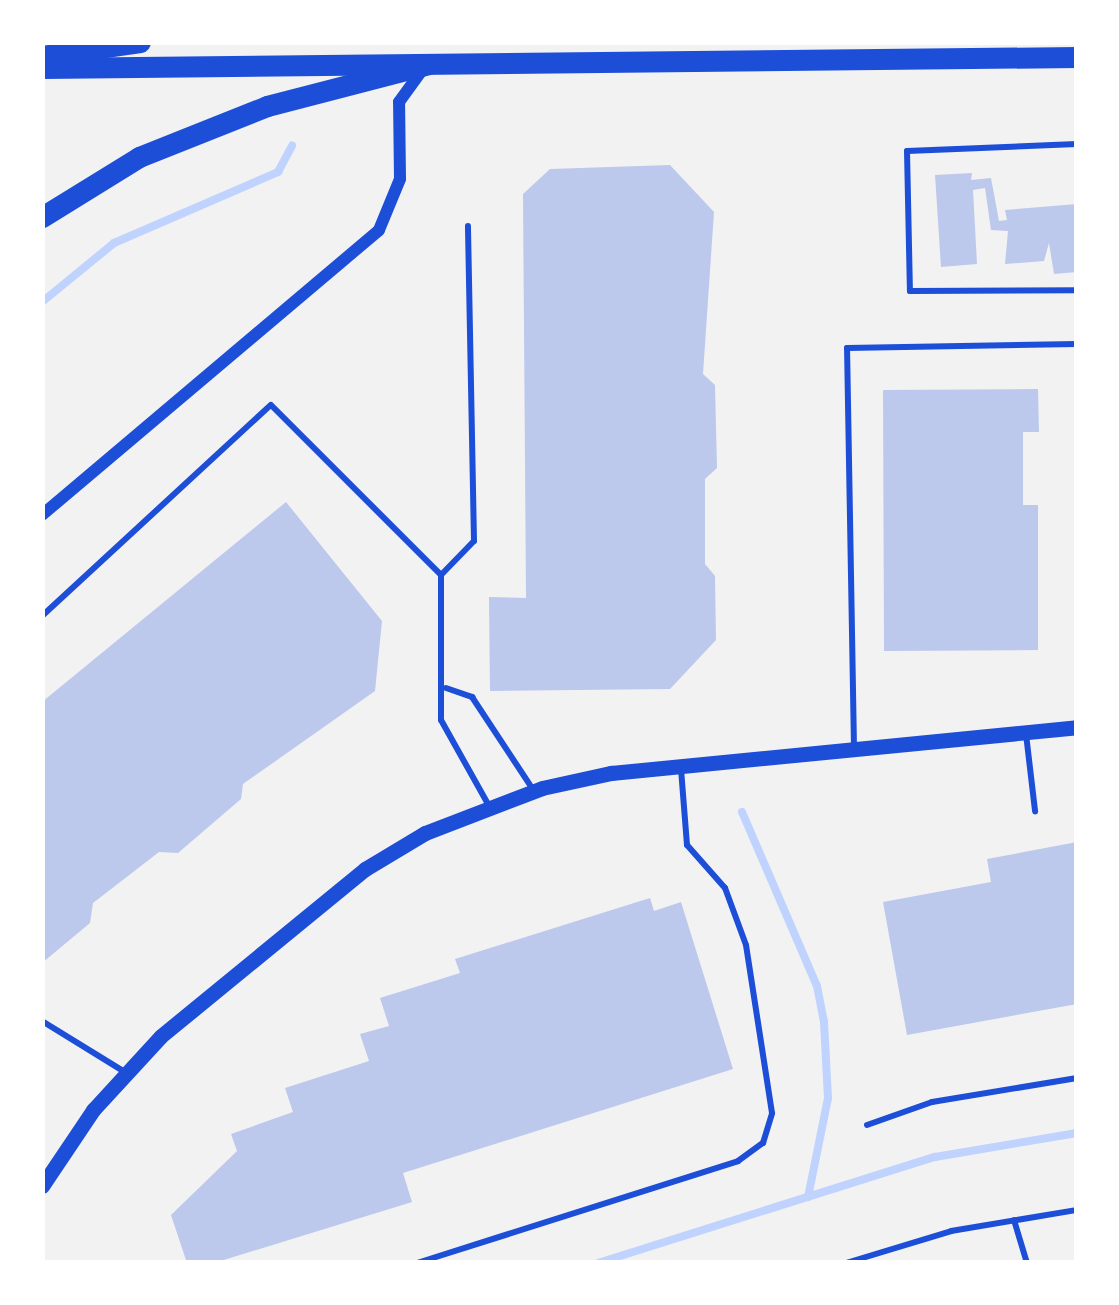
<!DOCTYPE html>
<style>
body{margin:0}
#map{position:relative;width:1119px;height:1305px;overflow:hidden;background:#f2f2f2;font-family:Mulish,sans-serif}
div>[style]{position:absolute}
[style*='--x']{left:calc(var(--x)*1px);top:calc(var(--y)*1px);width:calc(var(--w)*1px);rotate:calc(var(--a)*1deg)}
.stream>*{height:8px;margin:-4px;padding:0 4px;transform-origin:4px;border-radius:4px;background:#bfd3fe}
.building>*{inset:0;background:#bdc9ec}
.service>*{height:6px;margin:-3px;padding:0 3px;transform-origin:3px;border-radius:3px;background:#1d4ed8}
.minor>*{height:12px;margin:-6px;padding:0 6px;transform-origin:6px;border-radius:6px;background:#1d4ed8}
.tertiary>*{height:15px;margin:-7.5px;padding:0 7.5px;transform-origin:7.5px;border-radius:7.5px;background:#1d4ed8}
.trunk>*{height:21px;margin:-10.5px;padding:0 10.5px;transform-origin:10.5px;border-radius:10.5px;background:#1d4ed8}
.motorway>*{height:21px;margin:-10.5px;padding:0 10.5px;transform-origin:10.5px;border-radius:10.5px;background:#1d4ed8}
span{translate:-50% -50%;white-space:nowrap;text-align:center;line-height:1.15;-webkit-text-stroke:12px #fff;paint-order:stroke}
.frame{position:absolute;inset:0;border:45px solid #fff;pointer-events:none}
</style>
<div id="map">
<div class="stream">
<div style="--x:42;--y:302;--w:93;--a:-39.3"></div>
<div style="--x:114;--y:243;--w:179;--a:-23.4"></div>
<div style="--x:278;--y:172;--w:30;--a:-62"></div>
<div style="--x:742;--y:812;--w:189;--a:66.7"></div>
<div style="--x:817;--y:986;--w:37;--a:79"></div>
<div style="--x:824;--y:1022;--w:76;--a:87"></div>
<div style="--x:828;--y:1098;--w:101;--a:101.4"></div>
<div style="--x:598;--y:1263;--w:353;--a:-17.5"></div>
<div style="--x:935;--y:1157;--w:144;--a:-9.6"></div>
</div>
<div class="building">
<div style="clip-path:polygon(670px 165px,714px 212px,703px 374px,715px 385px,717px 468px,705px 479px,705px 564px,715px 576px,716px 640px,670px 689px,490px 691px,489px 597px,526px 598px,523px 194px,550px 169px)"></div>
<div style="clip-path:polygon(972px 173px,971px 180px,991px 178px,999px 221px,1007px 220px,1005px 210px,1077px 204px,1077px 272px,1054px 274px,1049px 243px,1044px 261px,1005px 264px,1008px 231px,991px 230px,985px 188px,973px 190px,977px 264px,941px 267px,935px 175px)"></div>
<div style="clip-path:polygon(1038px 389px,1039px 432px,1023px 432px,1023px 505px,1038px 505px,1038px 650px,884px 651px,883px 390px)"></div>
<div style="clip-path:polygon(286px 502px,382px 621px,375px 691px,243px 784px,241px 799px,178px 853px,159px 852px,93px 903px,90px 923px,42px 963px,42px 702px)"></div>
<div style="clip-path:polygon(1077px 842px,1077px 1004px,907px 1035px,883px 902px,991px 882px,987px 859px)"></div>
<div style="clip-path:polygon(650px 898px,654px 911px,681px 902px,733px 1069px,403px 1173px,412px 1202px,214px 1263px,187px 1263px,171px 1215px,237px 1151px,231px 1134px,293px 1112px,285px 1088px,369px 1061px,360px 1034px,389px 1026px,380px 998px,460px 973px,455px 959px)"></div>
</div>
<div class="service">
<div style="--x:1077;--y:144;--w:170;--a:177.6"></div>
<div style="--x:907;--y:151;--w:140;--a:88.8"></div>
<div style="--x:910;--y:291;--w:167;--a:-0.3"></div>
<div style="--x:441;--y:575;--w:47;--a:-45.9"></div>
<div style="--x:474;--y:541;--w:315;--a:-91.1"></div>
<div style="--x:42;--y:616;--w:311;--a:-42.7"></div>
<div style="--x:271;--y:405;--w:240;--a:45"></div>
<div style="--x:441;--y:575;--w:145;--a:90"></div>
<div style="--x:441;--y:720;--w:98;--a:60.8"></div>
<div style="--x:446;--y:688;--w:28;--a:19"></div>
<div style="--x:472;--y:697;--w:113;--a:56.6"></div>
<div style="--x:1026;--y:734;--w:78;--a:83.3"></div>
<div style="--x:854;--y:747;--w:399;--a:-91"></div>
<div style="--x:847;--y:348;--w:230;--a:-1"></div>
<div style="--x:42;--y:1021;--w:97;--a:31.6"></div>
<div style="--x:867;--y:1125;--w:69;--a:-19.5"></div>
<div style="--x:932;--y:1102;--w:147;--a:-9.4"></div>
<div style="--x:1014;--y:1220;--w:45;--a:73.2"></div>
<div style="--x:417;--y:1263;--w:337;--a:-17.6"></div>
<div style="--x:738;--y:1161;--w:31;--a:-36"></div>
<div style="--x:763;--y:1143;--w:31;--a:-73"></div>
<div style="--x:772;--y:1113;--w:170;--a:-98.8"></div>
<div style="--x:746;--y:945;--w:61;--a:-110.2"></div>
<div style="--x:725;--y:888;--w:57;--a:-131.5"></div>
<div style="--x:687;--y:845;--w:77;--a:-94.5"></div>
<div style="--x:846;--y:1263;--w:110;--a:-16.9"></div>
<div style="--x:951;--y:1231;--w:128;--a:-9.5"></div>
</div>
<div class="minor">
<div style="--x:42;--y:515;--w:441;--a:-40.2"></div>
<div style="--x:379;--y:230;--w:55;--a:-67.6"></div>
<div style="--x:400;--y:179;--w:77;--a:-90.7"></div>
<div style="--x:399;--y:102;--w:41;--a:-54"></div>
</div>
<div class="tertiary">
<div style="--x:42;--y:1186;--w:92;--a:-56.1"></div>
<div style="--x:93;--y:1110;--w:100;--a:-47.4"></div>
<div style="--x:161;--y:1036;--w:264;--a:-39.3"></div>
<div style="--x:365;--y:869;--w:70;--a:-31"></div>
<div style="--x:425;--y:833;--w:125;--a:-21"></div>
<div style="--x:542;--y:788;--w:71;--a:-12.3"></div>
<div style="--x:611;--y:773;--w:468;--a:-5.6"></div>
</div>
<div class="trunk">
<div style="--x:42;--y:56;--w:99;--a:-8.1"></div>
<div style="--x:42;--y:68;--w:1035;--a:-0.61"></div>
</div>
<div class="motorway">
<div style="--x:42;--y:217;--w:114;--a:-31.7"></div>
<div style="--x:139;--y:157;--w:138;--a:-21.7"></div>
<div style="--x:267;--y:106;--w:167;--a:-14.5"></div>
</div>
<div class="frame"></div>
</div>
